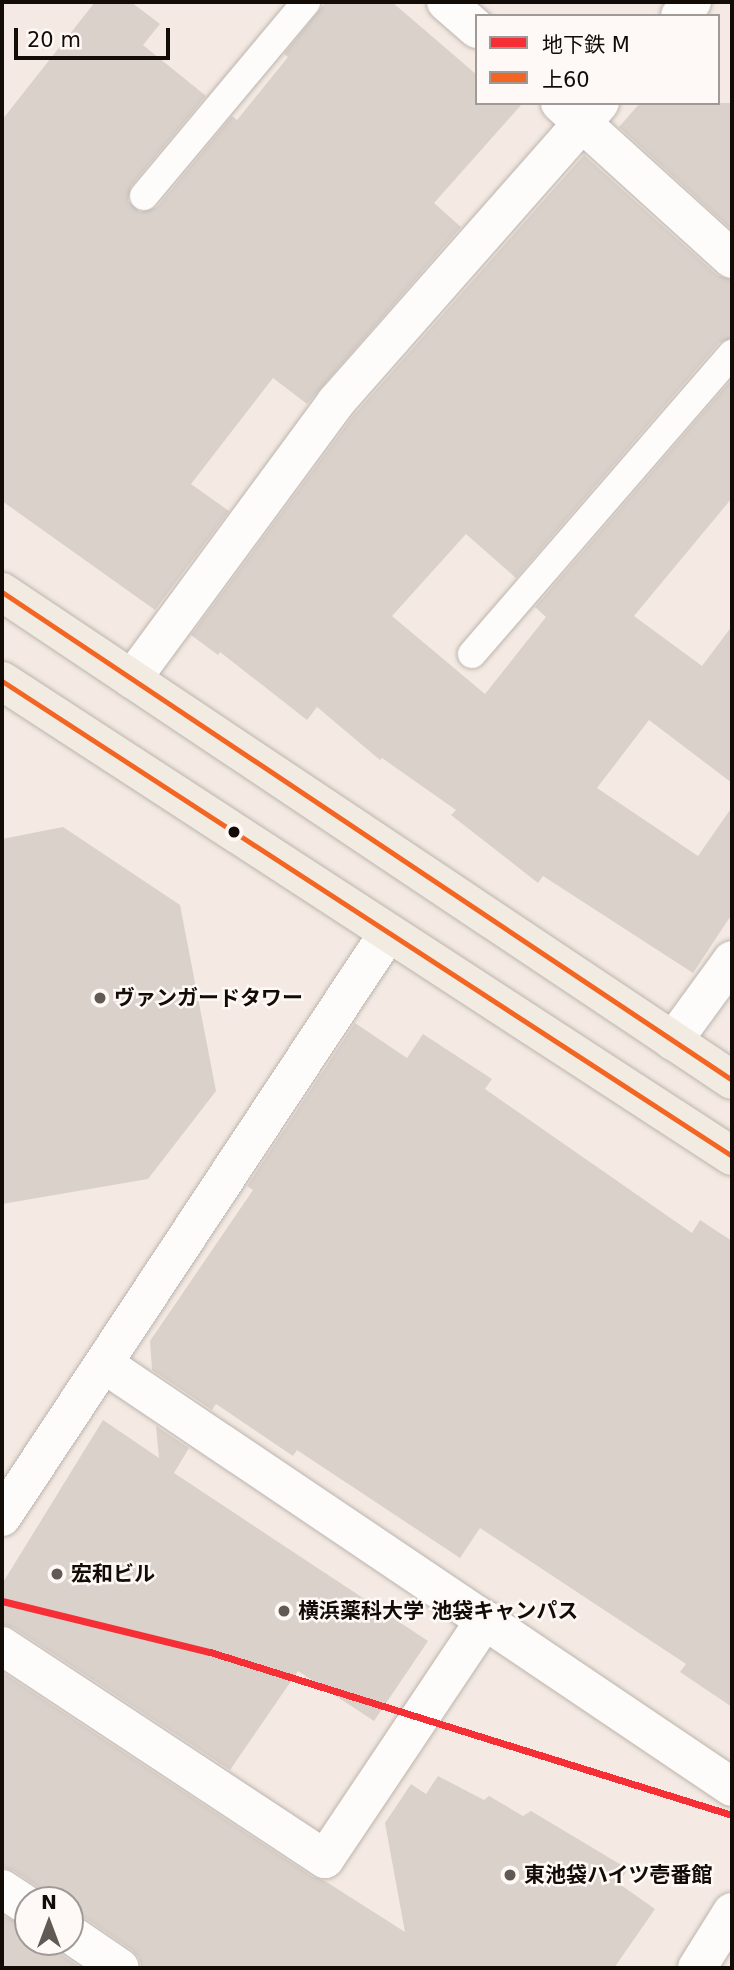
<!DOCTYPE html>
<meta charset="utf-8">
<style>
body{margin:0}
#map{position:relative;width:734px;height:1970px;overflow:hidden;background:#f4eae3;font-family:"DejaVu Sans","Noto Sans JP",sans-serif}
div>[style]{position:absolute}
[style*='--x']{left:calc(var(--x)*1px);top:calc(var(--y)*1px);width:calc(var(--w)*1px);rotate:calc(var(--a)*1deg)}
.building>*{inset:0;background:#dad1cb}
.roads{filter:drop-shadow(0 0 2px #bcb4ae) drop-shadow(0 0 2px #bcb4ae)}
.service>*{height:28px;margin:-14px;padding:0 14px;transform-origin:14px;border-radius:14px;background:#fdfcfb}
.minor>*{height:38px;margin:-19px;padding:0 19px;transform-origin:19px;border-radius:19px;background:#fdfcfb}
.trunk>*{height:38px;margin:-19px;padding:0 19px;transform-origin:19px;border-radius:19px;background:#f2ebe2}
.bus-1>*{height:5px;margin:-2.5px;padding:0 2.5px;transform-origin:2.5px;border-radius:2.5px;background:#f26522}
.metro-1>*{height:7px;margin:-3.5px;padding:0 3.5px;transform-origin:3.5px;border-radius:3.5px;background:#f62e36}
.dots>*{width:19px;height:19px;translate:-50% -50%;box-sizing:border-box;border:4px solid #fef9f6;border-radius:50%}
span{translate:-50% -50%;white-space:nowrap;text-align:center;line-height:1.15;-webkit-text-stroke:5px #fef9f6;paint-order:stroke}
.poi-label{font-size:21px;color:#120b06;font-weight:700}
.left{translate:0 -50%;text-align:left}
.frame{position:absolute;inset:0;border:4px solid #120b06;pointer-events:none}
.legend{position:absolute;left:475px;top:14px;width:245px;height:91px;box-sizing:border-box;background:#fef9f6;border:2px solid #a09a96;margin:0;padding:9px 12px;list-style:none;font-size:21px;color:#120b06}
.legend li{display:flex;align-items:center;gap:14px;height:35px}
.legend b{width:35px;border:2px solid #a09a96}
.north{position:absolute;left:14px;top:1886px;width:70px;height:70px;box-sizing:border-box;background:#fef9f6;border:2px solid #a09a96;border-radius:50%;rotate:0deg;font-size:19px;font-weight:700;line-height:28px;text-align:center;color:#120b06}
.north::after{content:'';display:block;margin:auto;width:24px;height:32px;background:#615953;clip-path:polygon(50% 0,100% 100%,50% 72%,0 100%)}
.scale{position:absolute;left:14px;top:28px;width:156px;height:32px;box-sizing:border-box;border:4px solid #120b06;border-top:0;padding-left:9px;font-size:21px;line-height:24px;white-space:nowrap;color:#120b06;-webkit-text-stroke:5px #fef9f6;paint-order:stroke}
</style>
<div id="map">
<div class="building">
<div style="clip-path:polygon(95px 2px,131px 2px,160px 24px,143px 45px,206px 96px,131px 186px,128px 201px,140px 212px,157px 207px,232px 116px,237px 120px,288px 57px,284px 54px,326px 2px,392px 2px,477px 75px,477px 103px,523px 103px,434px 203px,461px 227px,307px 404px,273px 378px,191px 484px,229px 511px,155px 610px,2px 501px,2px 120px)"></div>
<div style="clip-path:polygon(640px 103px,732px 103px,732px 230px,619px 127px)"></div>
<div style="clip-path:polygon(584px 155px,717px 275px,732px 280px,732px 338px,719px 343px,516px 578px,466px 534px,392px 616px,485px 694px,546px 617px,535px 607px,732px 379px,732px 498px,634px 616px,702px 666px,732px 626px,732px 783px,649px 720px,597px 788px,698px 856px,732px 807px,732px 914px,693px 973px,543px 876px,538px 883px,451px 815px,456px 810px,382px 758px,380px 760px,317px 707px,307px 720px,220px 652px,218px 655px,191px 635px,353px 416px)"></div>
<div style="clip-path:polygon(63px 827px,180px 905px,216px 1091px,148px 1179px,2px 1204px,2px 839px)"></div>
<div style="clip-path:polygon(355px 1023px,407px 1058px,423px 1034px,492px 1079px,485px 1089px,692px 1233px,700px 1220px,732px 1241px,732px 1707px,680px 1672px,686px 1664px,480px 1528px,460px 1558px,297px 1450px,293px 1456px,216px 1404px,212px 1410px,152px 1370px,150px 1341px,253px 1190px,247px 1186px)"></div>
<div style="clip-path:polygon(103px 1420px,159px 1458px,156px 1426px,189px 1448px,174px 1473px,428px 1641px,374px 1721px,298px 1671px,230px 1770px,14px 1628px,2px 1624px,2px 1584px)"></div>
<div style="clip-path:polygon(2px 1672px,313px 1877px,325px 1881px,405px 1932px,385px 1823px,411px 1784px,426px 1794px,438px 1776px,484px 1800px,489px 1796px,523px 1816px,531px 1811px,628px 1869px,618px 1883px,655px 1909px,614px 1968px,142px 1968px,139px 1958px,132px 1950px,82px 1916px,70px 1912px,70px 1900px,48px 1900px,40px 1888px,14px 1871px,2px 1867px)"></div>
<div style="clip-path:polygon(2px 1915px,28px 1928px,28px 1942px,50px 1942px,58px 1952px,81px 1968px,2px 1968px)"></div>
</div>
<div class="roads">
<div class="service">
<div style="--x:144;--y:196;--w:253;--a:-50.1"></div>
<div style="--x:472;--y:654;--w:397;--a:-49.1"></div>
</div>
<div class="minor">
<div style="--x:446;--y:2;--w:41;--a:41.1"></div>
<div style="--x:680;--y:16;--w:18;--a:-49"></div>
<div style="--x:560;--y:103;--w:232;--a:42.2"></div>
<div style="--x:132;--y:679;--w:344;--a:-53.6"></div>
<div style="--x:336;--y:402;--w:399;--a:-48.6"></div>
<div style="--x:673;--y:1041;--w:100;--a:-53.9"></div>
<div style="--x:104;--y:1364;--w:757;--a:33.96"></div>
<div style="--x:2;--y:1517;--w:700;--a:-56.54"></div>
<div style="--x:2;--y:1646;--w:387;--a:33.4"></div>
<div style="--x:325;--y:1859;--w:288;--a:-56.2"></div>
<div style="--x:2;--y:1889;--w:31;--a:33"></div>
<div style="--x:70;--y:1934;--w:60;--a:34.2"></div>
<div style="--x:697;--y:1968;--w:66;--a:-58"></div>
</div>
<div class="trunk">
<div style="--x:2;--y:592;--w:878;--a:33.76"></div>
<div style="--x:2;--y:681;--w:871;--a:33.05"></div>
</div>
</div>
<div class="bus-1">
<div style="--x:2;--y:592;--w:878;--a:33.76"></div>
<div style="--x:2;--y:681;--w:871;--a:33.05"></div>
</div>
<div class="metro-1">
<div style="--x:2;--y:1601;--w:214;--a:13.8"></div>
<div style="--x:210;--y:1652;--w:547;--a:17.34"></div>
</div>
<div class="dots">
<div style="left:234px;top:832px;background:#120b06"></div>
<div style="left:100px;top:998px;background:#615953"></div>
<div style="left:57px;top:1574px;background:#615953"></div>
<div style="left:284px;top:1611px;background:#615953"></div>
<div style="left:510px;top:1875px;background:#615953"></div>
</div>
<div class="poi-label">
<span class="left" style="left:114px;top:998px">ヴァンガードタワー</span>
<span class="left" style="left:71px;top:1574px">宏和ビル</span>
<span class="left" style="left:298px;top:1611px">横浜薬科大学 池袋キャンパス</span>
<span class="left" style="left:524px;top:1875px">東池袋ハイツ壱番館</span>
</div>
<div class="frame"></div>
<ul class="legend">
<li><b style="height:9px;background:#f62e36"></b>地下鉄 M</li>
<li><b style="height:9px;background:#f26522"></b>上60</li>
</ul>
<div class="north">N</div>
<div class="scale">20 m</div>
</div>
